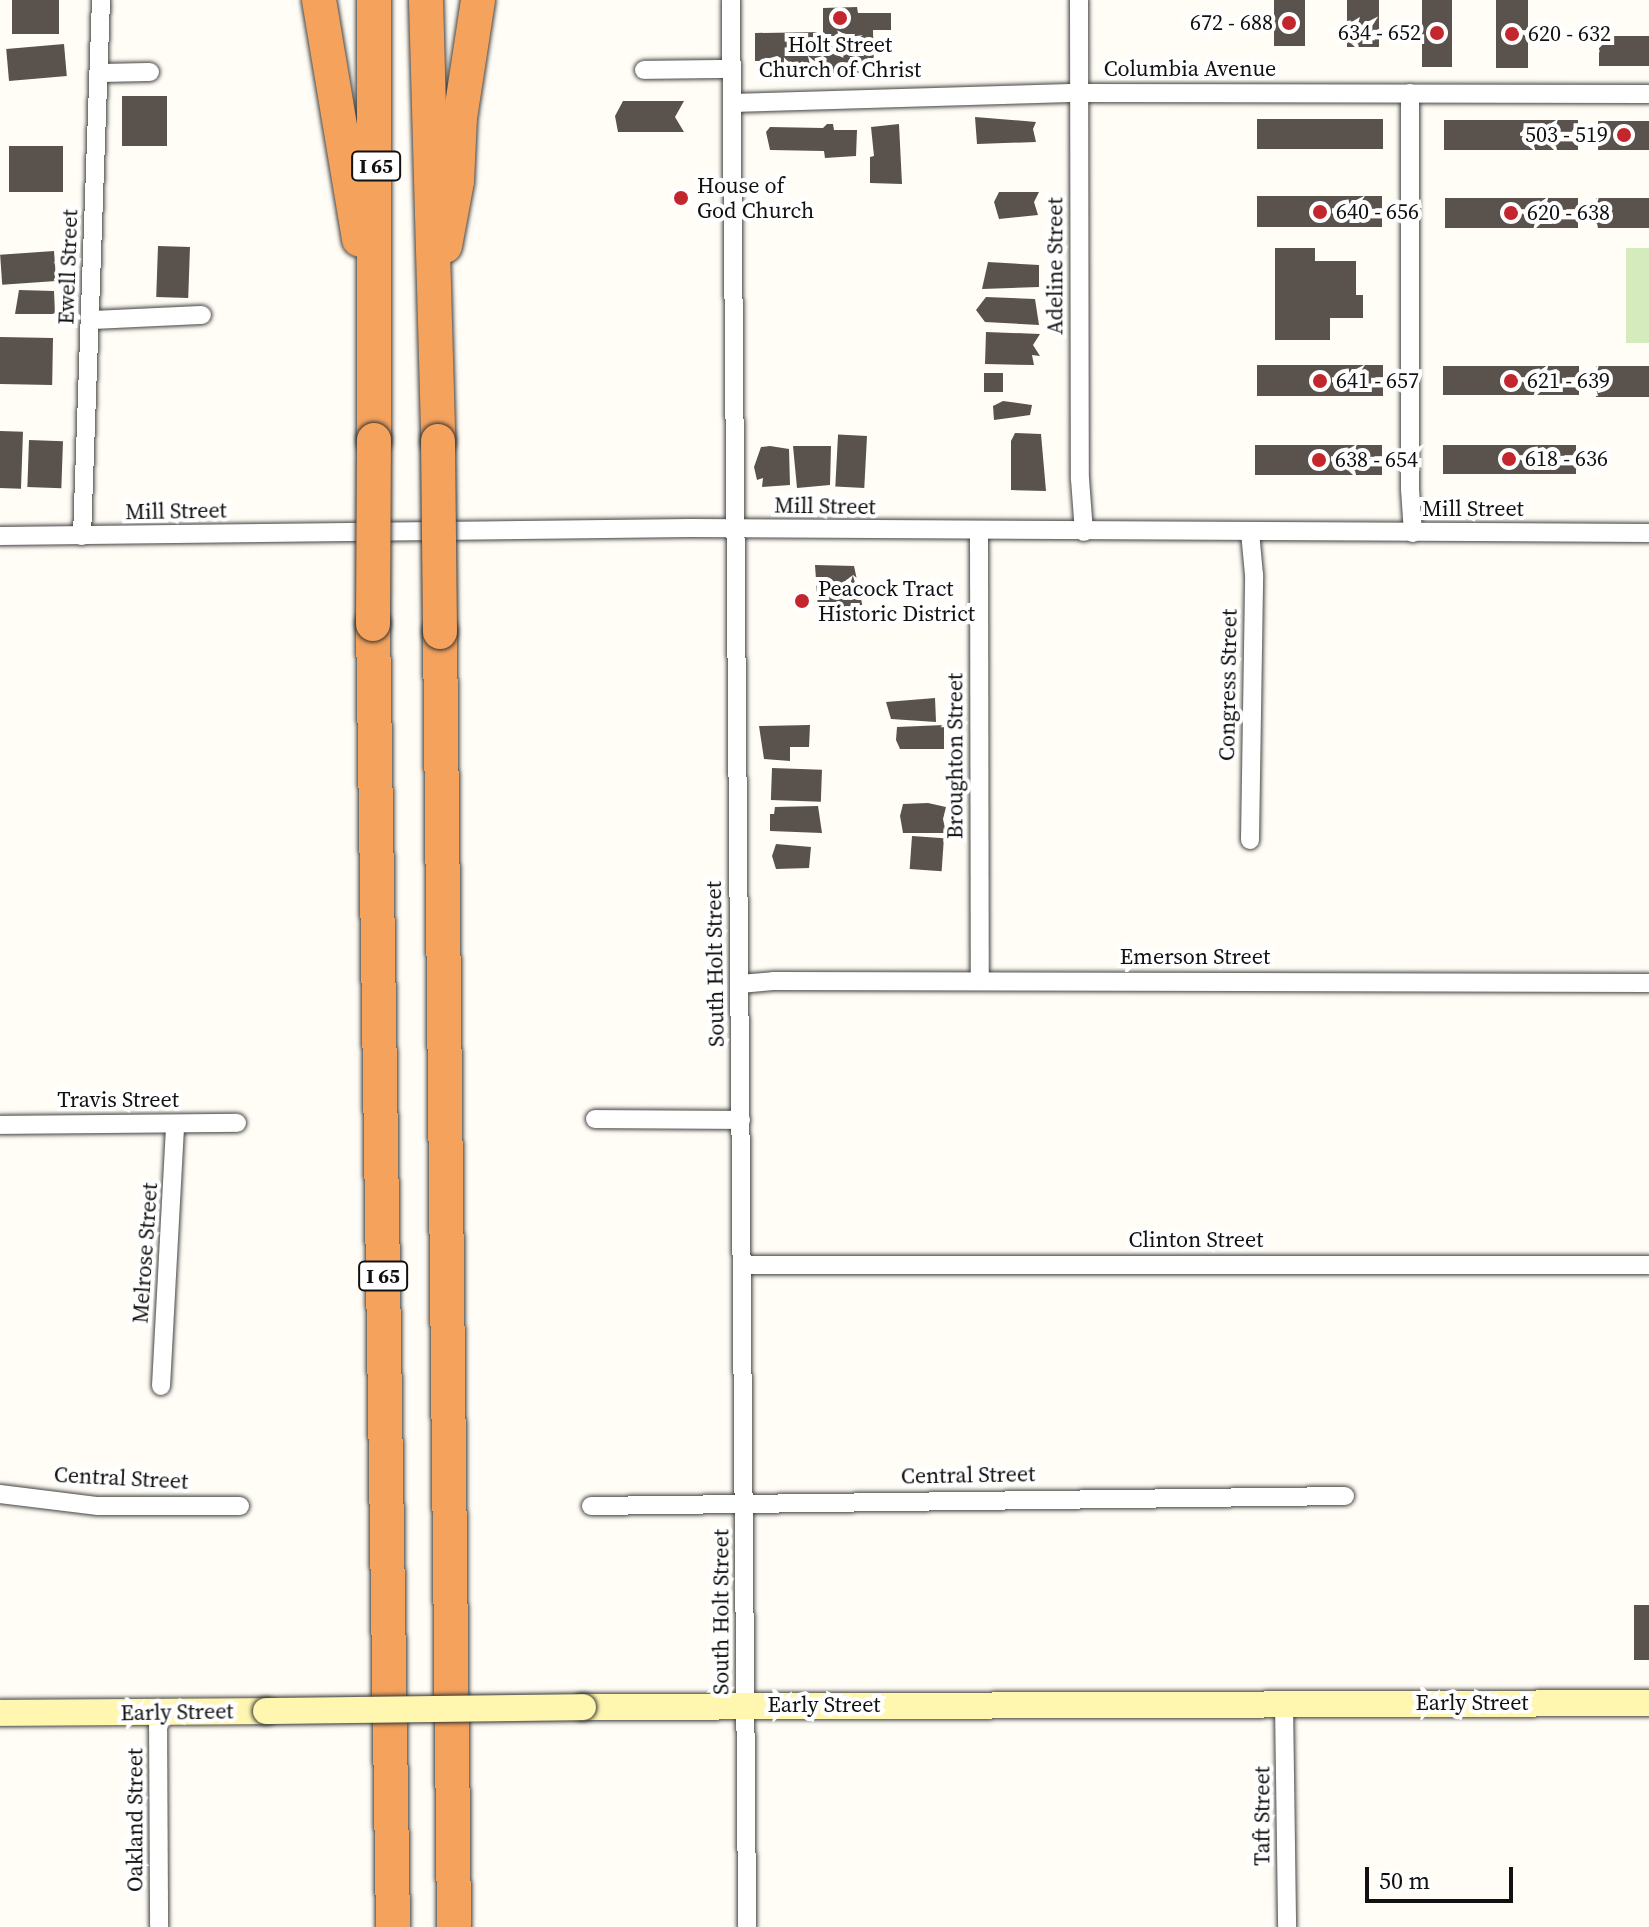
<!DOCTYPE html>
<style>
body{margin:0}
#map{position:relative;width:1649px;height:1927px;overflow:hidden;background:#fffdf5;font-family:"Source Serif 4",serif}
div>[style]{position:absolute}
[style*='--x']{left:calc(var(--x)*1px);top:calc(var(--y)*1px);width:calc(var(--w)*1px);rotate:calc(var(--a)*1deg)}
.green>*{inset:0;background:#d5ebbd;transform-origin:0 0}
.building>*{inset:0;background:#5a524d;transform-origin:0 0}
.roads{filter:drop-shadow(0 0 2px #444) drop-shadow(0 0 2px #444)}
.street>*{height:18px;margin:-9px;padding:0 9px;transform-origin:9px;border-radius:9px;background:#fff}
.secondary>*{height:26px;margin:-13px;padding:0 13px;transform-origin:13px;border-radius:13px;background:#fff6b0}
.highway>*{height:34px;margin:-17px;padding:0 17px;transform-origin:17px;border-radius:17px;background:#f5a25d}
.bridges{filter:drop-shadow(0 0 2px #333) drop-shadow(0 0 2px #333)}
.secondary-bridge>*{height:26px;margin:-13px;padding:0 13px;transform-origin:13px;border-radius:13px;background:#fff6b0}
.highway-bridge>*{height:34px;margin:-17px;padding:0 17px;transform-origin:17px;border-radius:17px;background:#f5a25d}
.dots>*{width:22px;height:22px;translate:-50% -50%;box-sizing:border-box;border:4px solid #fff;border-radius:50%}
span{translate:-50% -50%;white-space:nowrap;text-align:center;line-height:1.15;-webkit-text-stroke:8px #fff;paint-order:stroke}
.shield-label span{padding:2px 6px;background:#fff;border:2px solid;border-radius:6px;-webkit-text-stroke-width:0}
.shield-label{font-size:20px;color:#111;font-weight:700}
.poi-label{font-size:22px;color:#111}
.right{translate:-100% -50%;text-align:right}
.left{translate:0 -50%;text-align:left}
.street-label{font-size:22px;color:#111}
.scale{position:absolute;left:1365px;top:1867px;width:148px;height:36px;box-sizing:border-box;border:4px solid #111;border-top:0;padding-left:10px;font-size:24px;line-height:28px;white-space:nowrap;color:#111;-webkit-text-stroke:6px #fff;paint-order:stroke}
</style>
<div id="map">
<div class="green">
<div style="left:1626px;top:248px;width:23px;height:95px"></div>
</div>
<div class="building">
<div style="left:12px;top:0;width:47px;height:34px"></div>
<div style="left:1274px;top:0;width:31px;height:46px"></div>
<div style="left:1347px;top:0;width:32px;height:47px"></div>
<div style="left:1422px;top:0;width:30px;height:67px"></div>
<div style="left:1496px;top:0;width:32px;height:68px"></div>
<div style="clip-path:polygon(857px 7px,858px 13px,891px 13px,891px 30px,873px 30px,874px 67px,859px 67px,859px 73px,822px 74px,821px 68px,763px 69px,763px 61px,755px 61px,755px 33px,823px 32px,823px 8px)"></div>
<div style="left:1599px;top:36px;width:50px;height:30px"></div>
<div style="left:64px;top:44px;width:32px;height:58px;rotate:85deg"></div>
<div style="left:122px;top:96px;width:45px;height:50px"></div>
<div style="clip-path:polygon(623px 101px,684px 101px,675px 117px,684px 132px,618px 132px,615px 116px)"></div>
<div style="clip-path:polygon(975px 117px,1036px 122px,1033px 129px,1036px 142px,977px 144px)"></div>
<div style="left:1257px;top:119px;width:126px;height:30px"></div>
<div style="left:1444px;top:120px;width:134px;height:30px"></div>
<div style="left:1598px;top:121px;width:51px;height:29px"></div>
<div style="clip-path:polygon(827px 124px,833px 124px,834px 130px,857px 130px,856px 156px,825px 158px,824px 151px,770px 150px,766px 132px,770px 127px,823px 128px)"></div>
<div style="clip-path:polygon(899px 124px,902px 184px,870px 183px,870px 157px,874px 156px,871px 127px)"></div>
<div style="left:63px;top:146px;width:46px;height:54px;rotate:90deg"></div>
<div style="clip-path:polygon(999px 192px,1039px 192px,1034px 202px,1038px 215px,999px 219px,994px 202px)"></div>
<div style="left:1257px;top:196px;width:125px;height:31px"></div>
<div style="left:1445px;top:198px;width:133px;height:30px"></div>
<div style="left:1596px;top:198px;width:53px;height:30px"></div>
<div style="left:158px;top:246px;width:32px;height:51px;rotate:2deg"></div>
<div style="clip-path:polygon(1275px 248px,1315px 248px,1315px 261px,1356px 261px,1356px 295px,1363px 295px,1363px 318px,1330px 318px,1330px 340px,1275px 340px)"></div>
<div style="left:54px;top:251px;width:30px;height:54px;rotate:86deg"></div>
<div style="clip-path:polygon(988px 262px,1039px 265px,1039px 287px,982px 289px)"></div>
<div style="clip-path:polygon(19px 290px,54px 291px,55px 314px,15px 314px)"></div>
<div style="clip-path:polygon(986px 297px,1035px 299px,1039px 325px,985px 322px,976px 310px)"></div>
<div style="clip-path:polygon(986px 332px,1040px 334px,1033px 345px,1040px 356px,1032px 355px,1034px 365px,985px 364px)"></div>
<div style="left:0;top:337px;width:53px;height:47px;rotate:1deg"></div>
<div style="left:1257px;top:365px;width:126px;height:31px"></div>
<div style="left:1443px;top:366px;width:136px;height:29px"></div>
<div style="left:1596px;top:366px;width:53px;height:31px"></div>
<div style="left:984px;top:373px;width:19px;height:19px"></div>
<div style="clip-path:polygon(1003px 401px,1032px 405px,1030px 415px,994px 420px,993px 406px)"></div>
<div style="left:0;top:431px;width:23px;height:57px;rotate:2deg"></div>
<div style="clip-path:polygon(1015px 433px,1041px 434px,1046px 491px,1011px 490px,1011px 441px)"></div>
<div style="left:867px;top:436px;width:52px;height:29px;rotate:93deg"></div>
<div style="left:29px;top:440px;width:34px;height:47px;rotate:2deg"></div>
<div style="left:1255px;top:445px;width:127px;height:30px"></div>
<div style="left:1443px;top:445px;width:133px;height:29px"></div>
<div style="clip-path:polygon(770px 446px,789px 449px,790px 485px,762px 487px,763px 478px,757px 480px,754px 467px,761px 447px)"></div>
<div style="clip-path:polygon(793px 446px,831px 446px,830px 485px,797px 488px)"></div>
<div style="clip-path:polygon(815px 565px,854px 566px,864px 613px,818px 609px)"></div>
<div style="clip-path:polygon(935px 698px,936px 722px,891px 719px,886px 702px)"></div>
<div style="clip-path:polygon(810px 725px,809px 747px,790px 747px,790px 761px,764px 759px,759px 726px)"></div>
<div style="clip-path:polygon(944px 725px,944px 749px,900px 749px,896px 740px,897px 727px)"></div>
<div style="left:772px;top:768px;width:50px;height:32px;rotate:2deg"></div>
<div style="clip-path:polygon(928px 803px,946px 807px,943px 819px,946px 833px,903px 833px,900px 816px,903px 804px)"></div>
<div style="clip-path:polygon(818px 806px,822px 833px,770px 831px,770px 814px,774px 814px,775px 807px)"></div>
<div style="left:912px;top:836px;width:32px;height:33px;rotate:4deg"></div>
<div style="clip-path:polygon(776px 844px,811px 847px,809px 868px,776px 869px,772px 856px)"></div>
<div style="left:1634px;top:1605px;width:15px;height:55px"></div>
</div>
<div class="roads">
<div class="street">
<div style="--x:731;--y:0;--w:1927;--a:89.52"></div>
<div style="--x:1079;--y:0;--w:479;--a:89.9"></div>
<div style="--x:1080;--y:479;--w:53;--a:85.7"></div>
<div style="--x:644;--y:70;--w:87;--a:-0.7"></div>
<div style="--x:99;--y:73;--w:51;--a:-1.1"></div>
<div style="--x:1410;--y:93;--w:396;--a:90"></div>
<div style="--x:1410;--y:489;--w:44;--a:86.1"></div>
<div style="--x:732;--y:103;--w:347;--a:-1.7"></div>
<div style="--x:1079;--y:93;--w:570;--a:0.1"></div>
<div style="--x:91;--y:320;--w:111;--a:-2.6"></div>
<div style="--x:979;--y:532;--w:449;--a:89.9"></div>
<div style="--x:0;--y:536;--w:690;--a:-0.66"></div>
<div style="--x:690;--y:528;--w:959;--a:0.3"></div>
<div style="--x:82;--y:536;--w:536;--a:-87.97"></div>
<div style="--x:1250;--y:840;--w:265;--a:-89.1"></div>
<div style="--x:1254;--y:575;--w:43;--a:-95.3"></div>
<div style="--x:740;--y:984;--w:33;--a:-5"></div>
<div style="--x:773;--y:981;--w:876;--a:0.13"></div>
<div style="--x:595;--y:1119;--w:146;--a:0.4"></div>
<div style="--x:0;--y:1125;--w:237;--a:-0.5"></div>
<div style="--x:742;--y:1265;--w:907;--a:0"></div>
<div style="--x:161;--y:1386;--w:262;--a:-86.9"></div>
<div style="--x:0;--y:1494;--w:99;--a:7"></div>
<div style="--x:98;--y:1506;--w:142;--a:0"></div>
<div style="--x:591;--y:1506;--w:754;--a:-0.76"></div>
<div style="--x:1284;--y:1704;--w:223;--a:89.2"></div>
<div style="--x:158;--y:1713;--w:214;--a:89.7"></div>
</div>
<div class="secondary">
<div style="--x:583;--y:1707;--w:1066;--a:-0.21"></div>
<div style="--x:0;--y:1713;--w:266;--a:-0.4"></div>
</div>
<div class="highway">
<div style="--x:319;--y:0;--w:243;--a:80.5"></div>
<div style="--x:426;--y:0;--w:441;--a:88.4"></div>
<div style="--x:445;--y:246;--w:66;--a:-79.5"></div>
<div style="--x:457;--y:181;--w:63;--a:-87.3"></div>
<div style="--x:460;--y:118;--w:119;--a:-81.3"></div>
<div style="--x:374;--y:440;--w:440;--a:-90"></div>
<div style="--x:373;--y:624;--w:1303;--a:89.12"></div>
<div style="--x:440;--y:632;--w:1295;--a:89.38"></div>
</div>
</div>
<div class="bridges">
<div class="secondary-bridge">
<div style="--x:266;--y:1711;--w:317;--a:-0.7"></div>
</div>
<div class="highway-bridge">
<div style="--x:438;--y:441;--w:191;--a:89.4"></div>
<div style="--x:373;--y:624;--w:184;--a:-89.7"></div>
</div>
</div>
<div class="dots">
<div style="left:840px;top:18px;background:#c4262e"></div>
<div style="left:1289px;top:23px;background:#c4262e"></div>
<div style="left:1437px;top:33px;background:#c4262e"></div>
<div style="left:1512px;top:34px;background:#c4262e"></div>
<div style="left:1624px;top:135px;background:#c4262e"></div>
<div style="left:681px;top:198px;background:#c4262e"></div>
<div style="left:1320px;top:212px;background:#c4262e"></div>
<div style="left:1511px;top:213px;background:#c4262e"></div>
<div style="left:1320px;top:381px;background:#c4262e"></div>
<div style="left:1511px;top:381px;background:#c4262e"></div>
<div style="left:1509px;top:459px;background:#c4262e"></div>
<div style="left:1319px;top:460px;background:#c4262e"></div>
<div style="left:802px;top:601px;background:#c4262e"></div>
</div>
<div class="shield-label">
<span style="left:376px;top:166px">I 65</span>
<span style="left:383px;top:1276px">I 65</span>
</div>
<div class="poi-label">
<span class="right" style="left:1273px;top:23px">672 - 688</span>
<span class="right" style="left:1421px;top:33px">634 - 652</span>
<span class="left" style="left:1528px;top:34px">620 - 632</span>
<span style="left:840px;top:57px">Holt Street<br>Church of Christ</span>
<span class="right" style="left:1608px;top:135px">503 - 519</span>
<span class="left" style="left:697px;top:198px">House of<br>God Church</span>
<span class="left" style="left:1336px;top:212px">640 - 656</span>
<span class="left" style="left:1527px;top:213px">620 - 638</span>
<span class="left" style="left:1336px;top:381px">641 - 657</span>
<span class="left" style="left:1527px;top:381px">621 - 639</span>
<span class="left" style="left:1525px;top:459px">618 - 636</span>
<span class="left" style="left:1335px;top:460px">638 - 654</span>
<span class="left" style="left:818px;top:601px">Peacock Tract<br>Historic District</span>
</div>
<div class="street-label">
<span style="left:1190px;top:69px">Columbia Avenue</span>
<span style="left:1055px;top:266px;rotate:-90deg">Adeline Street</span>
<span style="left:68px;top:267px;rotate:-88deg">Ewell Street</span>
<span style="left:825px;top:506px;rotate:1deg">Mill Street</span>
<span style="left:1473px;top:509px">Mill Street</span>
<span style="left:176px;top:511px;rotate:-1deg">Mill Street</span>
<span style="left:1228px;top:685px;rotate:-89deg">Congress Street</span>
<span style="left:955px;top:756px;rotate:-90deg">Broughton Street</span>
<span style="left:1195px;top:957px">Emerson Street</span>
<span style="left:715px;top:964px;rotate:-91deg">South Holt Street</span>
<span style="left:118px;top:1100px">Travis Street</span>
<span style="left:1196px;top:1240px">Clinton Street</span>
<span style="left:145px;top:1253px;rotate:-86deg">Melrose Street</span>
<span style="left:968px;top:1475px;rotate:-1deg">Central Street</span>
<span style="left:121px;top:1478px;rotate:3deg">Central Street</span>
<span style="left:721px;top:1612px;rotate:-90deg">South Holt Street</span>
<span style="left:1472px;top:1703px">Early Street</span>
<span style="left:824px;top:1705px">Early Street</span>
<span style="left:177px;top:1712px;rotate:-1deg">Early Street</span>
<span style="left:1262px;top:1816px;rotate:-90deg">Taft Street</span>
<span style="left:135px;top:1820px;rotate:-90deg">Oakland Street</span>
</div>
<div class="scale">50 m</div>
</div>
